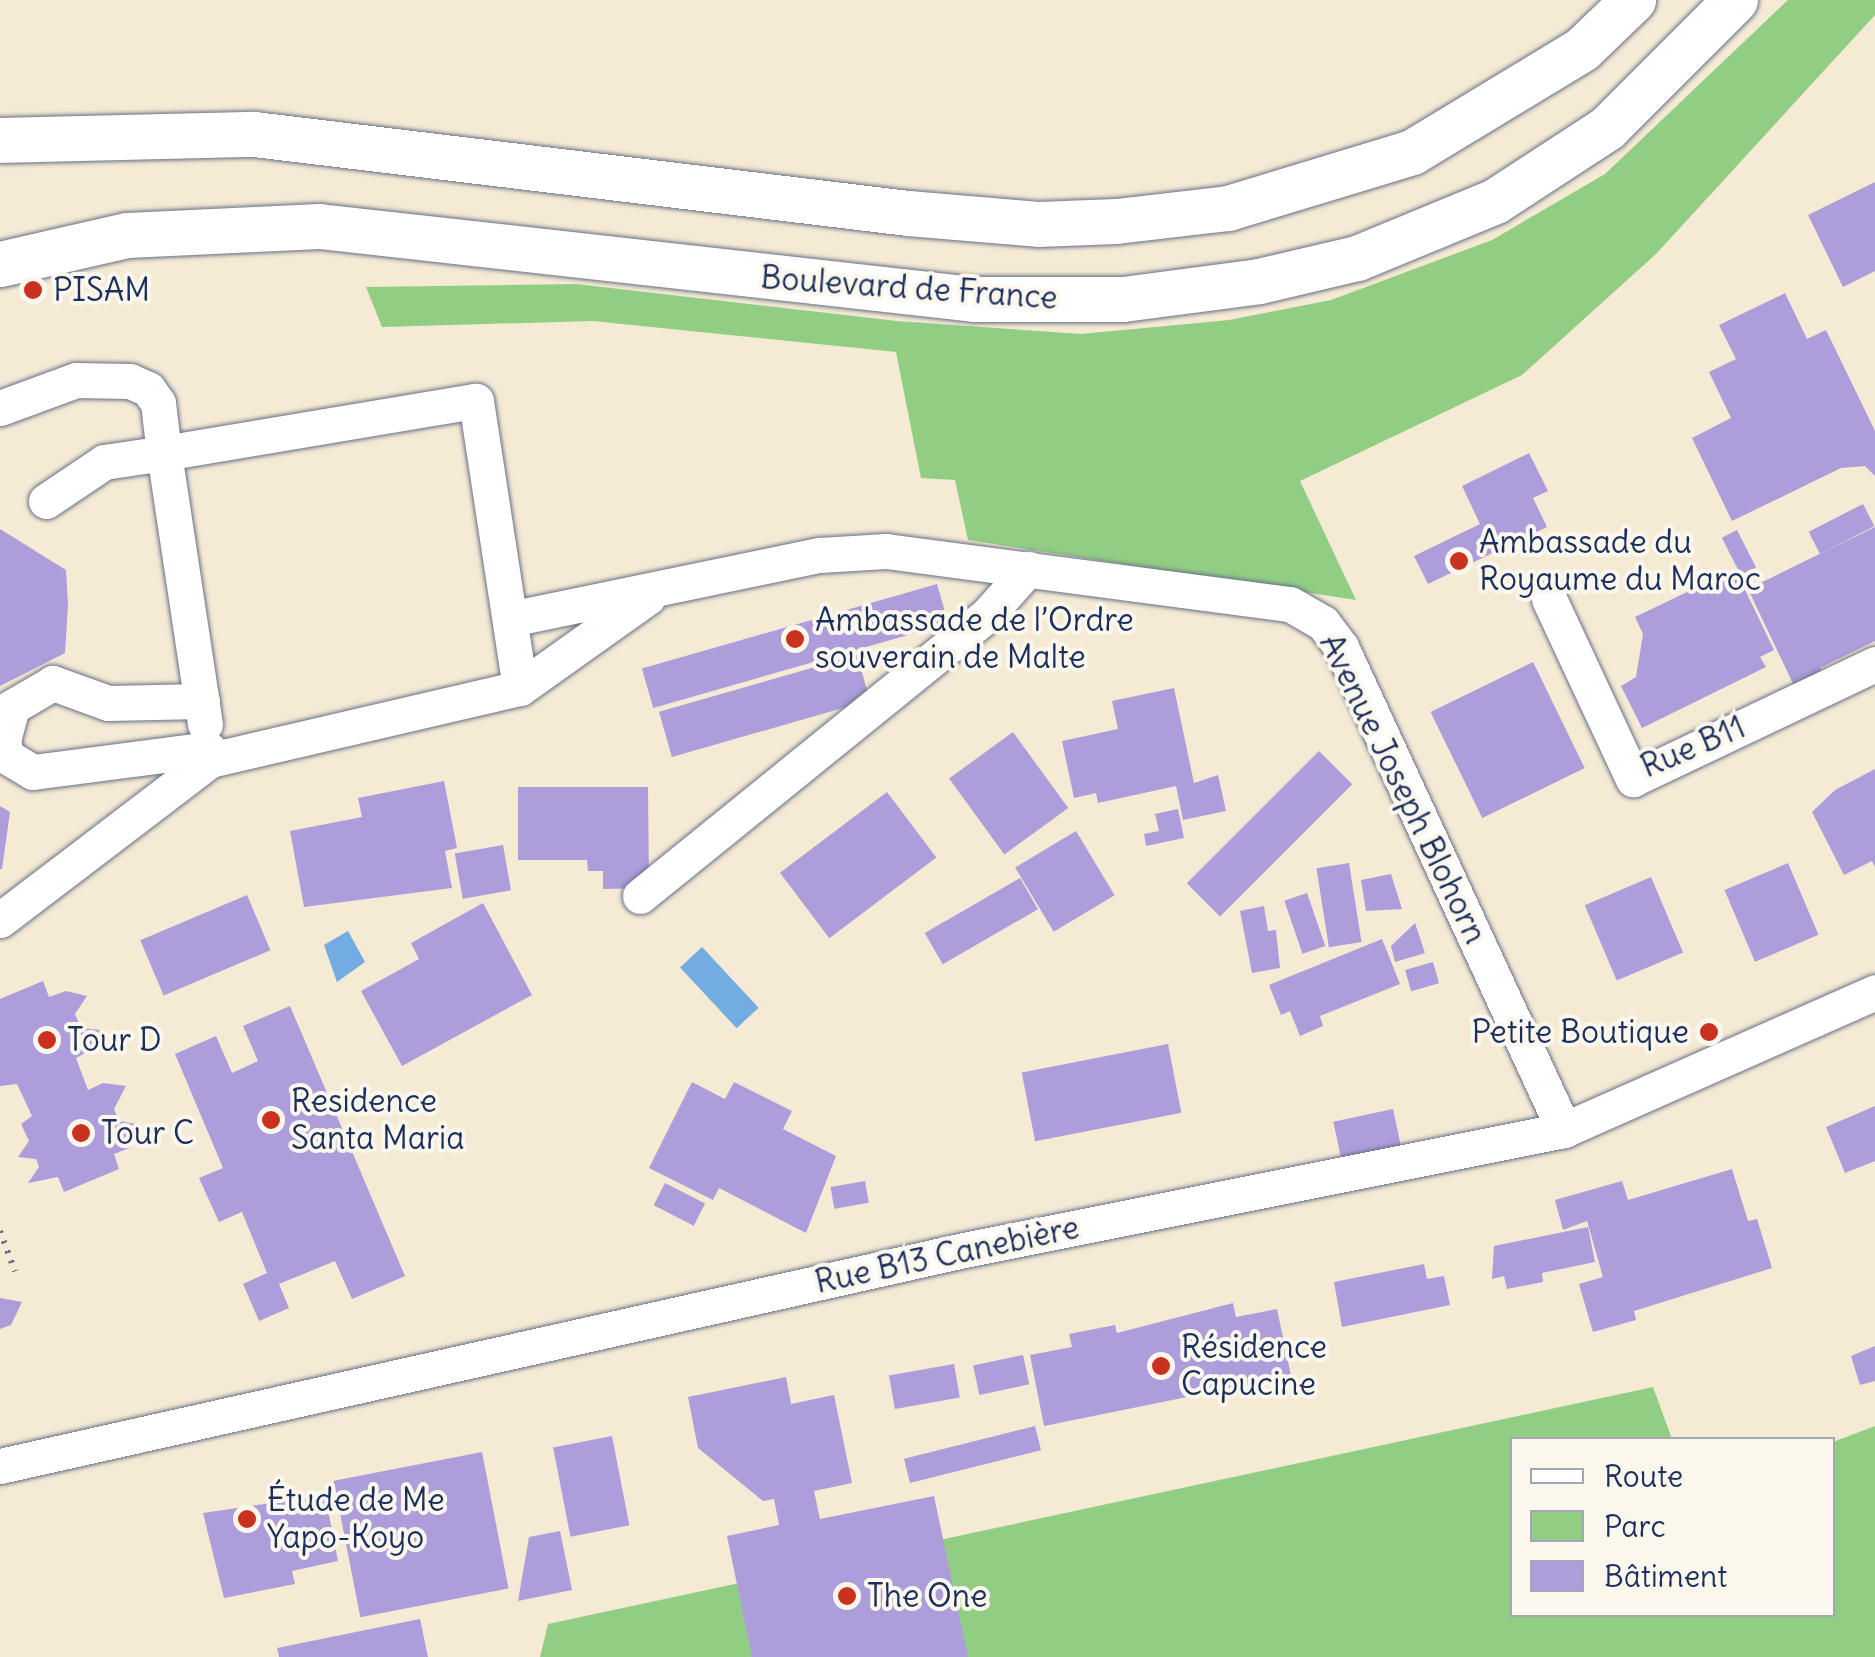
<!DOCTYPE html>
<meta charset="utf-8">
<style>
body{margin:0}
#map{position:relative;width:1875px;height:1657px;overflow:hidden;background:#f5ead4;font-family:Delius,sans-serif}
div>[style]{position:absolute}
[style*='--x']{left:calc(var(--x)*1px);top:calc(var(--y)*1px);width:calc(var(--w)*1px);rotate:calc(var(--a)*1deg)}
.green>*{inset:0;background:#91ce84}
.water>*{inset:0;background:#72ace2;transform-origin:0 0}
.building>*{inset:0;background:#ae9ddb;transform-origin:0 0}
.path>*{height:6px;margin-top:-3px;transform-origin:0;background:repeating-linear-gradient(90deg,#677087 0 2.5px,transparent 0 10.5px)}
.roads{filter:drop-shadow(0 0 2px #677087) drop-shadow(0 0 2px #677087)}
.minor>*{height:35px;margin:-17.5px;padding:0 17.5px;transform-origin:17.5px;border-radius:17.5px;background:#fff}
.major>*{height:45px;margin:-22.5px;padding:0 22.5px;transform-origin:22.5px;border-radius:22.5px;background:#fff}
.dots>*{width:28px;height:28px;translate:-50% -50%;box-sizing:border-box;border:5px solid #fbf7ec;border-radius:50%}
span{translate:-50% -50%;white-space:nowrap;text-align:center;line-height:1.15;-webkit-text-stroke:8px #fbf7ec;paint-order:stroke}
.street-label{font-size:32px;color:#1b2f5e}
.poi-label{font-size:32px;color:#1b2f5e}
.left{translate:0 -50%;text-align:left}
.right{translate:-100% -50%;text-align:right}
.legend{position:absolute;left:1510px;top:1437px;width:325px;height:180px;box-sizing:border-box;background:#fbf7ec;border:2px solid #a1a7b3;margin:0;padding:12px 18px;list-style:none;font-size:30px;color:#1b2f5e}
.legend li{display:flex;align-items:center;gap:20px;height:50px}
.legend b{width:50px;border:2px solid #a1a7b3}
</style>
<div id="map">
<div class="green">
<div style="clip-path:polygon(1788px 0,1875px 0,1875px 15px,1656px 254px,1522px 375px,1300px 481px,1356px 600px,968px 540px,955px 480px,921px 478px,896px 352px,593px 321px,382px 327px,366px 287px,576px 284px,897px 321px,1081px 334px,1229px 320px,1331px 300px,1492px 240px,1605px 174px)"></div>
<div style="clip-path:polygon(1653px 1387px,1672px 1439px,1512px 1440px,1512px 1614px,1832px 1614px,1833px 1442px,1875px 1426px,1875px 1657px,540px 1657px,548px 1624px)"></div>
</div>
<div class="water">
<div style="clip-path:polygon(348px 931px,365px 962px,337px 982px,324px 945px)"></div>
<div style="left:702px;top:947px;width:83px;height:30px;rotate:47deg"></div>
</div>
<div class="building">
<div style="clip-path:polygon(1875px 182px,1875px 271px,1843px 287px,1808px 215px)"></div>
<div style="clip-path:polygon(1785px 293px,1807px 339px,1826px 330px,1875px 431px,1875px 476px,1865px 466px,1841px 468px,1732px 521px,1692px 438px,1731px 418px,1709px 372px,1736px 359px,1719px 325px)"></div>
<div style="clip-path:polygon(1529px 453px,1548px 491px,1533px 498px,1547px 527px,1428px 584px,1414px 556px,1480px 524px,1462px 486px)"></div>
<div style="left:1863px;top:504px;width:25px;height:61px;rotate:63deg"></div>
<div style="clip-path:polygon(1875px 527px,1875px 641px,1820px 668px,1827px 680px,1798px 694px,1748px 589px)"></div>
<div style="clip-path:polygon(0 529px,66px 570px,68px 605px,65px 653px,0 686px)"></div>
<div style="left:1737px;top:530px;width:42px;height:17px;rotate:63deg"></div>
<div style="clip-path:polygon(1735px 569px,1774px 650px,1760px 657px,1766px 667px,1642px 728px,1621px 686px,1636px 677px,1643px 634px,1635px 617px)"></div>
<div style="left:937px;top:584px;width:41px;height:307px;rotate:74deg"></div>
<div style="left:857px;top:655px;width:47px;height:206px;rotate:74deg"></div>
<div style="left:1533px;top:662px;width:118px;height:114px;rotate:64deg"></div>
<div style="clip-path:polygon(1174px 688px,1194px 783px,1218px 775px,1226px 811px,1183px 820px,1176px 786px,1098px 803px,1096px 793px,1074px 798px,1062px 741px,1118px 729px,1112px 701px)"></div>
<div style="left:1013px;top:732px;width:94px;height:79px;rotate:54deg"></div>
<div style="left:1319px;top:751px;width:47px;height:187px;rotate:45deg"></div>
<div style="clip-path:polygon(1875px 769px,1875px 867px,1872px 861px,1844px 875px,1812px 812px,1835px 790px)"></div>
<div style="clip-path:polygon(444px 781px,457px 848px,445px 851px,452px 888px,304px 907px,290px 831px,362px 817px,358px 798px)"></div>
<div style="clip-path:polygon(518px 787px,648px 787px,649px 888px,603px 889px,603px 871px,588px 871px,587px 860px,518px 860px)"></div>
<div style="left:887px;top:792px;width:82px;height:134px;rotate:53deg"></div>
<div style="clip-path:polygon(0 806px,10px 812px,2px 869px,0 869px)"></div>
<div style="clip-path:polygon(1178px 809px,1184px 838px,1146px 846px,1144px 834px,1159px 831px,1155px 814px)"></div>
<div style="left:1076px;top:831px;width:75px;height:71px;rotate:59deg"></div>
<div style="left:503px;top:845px;width:46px;height:49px;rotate:80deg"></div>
<div style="left:1349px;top:863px;width:80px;height:33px;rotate:81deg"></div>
<div style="left:1788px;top:863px;width:78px;height:69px;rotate:67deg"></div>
<div style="clip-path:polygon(1391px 874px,1402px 909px,1366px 911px,1361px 880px)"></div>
<div style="left:1651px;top:877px;width:82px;height:72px;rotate:67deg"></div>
<div style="left:1020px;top:878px;width:36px;height:110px;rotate:60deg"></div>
<div style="left:1307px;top:893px;width:56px;height:24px;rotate:71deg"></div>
<div style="left:247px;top:895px;width:60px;height:116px;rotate:67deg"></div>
<div style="clip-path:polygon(483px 903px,532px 995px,402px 1066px,361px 991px,419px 959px,411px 943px)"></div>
<div style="clip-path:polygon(1264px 906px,1268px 931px,1276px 930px,1280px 968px,1252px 973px,1240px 911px)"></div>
<div style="clip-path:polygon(1415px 923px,1425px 953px,1395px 962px,1391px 946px)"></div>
<div style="clip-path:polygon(1382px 939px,1400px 984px,1320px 1016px,1323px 1026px,1300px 1036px,1290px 1011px,1281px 1015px,1269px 985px)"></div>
<div style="left:1433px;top:962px;width:22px;height:29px;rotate:74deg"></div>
<div style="clip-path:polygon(43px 981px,49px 997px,66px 991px,87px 996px,75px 1014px,81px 1028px,100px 1030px,89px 1051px,76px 1058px,88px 1090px,103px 1083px,126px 1086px,114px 1109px,119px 1121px,141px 1125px,129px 1148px,114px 1154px,119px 1169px,64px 1192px,58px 1177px,28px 1183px,39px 1167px,36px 1159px,18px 1157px,29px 1141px,21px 1124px,32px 1116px,17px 1084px,0 1086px,0 999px)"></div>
<div style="clip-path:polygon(290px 1006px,405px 1276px,352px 1299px,335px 1261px,279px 1284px,289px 1308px,259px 1321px,243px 1284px,267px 1273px,242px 1212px,219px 1222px,199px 1178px,223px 1168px,175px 1054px,216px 1036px,232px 1073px,258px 1061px,243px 1026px)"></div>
<div style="left:1168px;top:1044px;width:70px;height:149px;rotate:79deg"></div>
<div style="clip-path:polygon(692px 1082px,725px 1099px,734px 1082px,792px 1111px,783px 1129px,836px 1156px,806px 1233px,719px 1188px,713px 1200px,649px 1168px)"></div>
<div style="clip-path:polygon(1875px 1106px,1875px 1161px,1845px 1173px,1826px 1127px)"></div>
<div style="left:1393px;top:1109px;width:43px;height:61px;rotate:78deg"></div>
<div style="clip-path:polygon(1732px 1169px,1748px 1221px,1757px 1219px,1772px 1268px,1634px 1311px,1636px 1320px,1593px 1332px,1579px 1284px,1603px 1277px,1587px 1221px,1563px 1230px,1555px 1200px,1622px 1181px,1628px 1200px)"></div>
<div style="left:865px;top:1181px;width:22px;height:35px;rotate:80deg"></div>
<div style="left:665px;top:1183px;width:45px;height:25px;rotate:27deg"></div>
<div style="clip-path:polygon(1588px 1227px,1595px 1262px,1542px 1273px,1543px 1282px,1507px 1289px,1504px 1276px,1492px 1279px,1494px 1246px)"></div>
<div style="clip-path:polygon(1424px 1264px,1427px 1279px,1444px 1276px,1450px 1305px,1342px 1327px,1334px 1282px)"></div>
<div style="clip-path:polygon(0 1298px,22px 1302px,11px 1325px,0 1329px)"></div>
<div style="clip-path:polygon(1233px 1303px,1236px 1317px,1277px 1309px,1291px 1376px,1044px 1426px,1030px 1355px,1072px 1347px,1069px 1334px,1115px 1325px,1117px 1333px)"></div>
<div style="clip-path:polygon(1875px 1346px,1875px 1381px,1860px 1385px,1851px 1356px)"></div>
<div style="left:1023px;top:1355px;width:30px;height:51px;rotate:78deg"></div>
<div style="left:954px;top:1364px;width:34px;height:66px;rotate:80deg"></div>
<div style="clip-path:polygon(786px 1377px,791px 1404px,834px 1395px,852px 1483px,814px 1491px,820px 1519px,934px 1496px,968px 1657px,752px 1657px,727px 1536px,779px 1525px,774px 1499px,763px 1501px,698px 1448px,688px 1397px)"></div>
<div style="left:1035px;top:1426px;width:25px;height:135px;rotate:76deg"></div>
<div style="left:612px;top:1436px;width:91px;height:60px;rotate:79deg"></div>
<div style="left:482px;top:1452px;width:139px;height:151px;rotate:79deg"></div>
<div style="clip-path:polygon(325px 1495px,338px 1561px,292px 1571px,295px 1584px,224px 1598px,203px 1513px)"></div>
<div style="clip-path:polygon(560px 1531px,572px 1590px,518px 1601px,529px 1537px)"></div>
<div style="clip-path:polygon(420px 1619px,428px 1657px,279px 1657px,277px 1648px)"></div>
</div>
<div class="path">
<div style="--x:0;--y:1231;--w:43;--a:69.4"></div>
</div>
<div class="roads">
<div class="minor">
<div style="--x:0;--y:408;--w:81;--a:-20.2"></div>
<div style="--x:76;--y:380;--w:54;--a:1.1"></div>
<div style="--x:130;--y:381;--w:20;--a:24"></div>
<div style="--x:148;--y:389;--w:17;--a:54"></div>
<div style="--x:158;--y:403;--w:50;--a:83.2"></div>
<div style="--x:164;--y:453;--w:316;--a:-9.5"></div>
<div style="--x:476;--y:401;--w:290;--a:81.3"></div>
<div style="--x:46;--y:501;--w:70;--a:-33.9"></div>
<div style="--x:104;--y:462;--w:61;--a:-8.5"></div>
<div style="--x:164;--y:453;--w:274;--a:81.4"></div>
<div style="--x:1549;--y:599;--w:199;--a:65"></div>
<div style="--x:1633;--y:779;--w:268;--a:-25.4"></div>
<div style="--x:510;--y:619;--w:317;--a:-11.7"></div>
<div style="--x:820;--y:555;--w:66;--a:-3.5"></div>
<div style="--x:886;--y:551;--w:407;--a:7.5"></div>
<div style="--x:1290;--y:604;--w:38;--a:30"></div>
<div style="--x:1323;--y:623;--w:30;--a:53"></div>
<div style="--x:1341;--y:647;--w:532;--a:65.22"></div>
<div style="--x:202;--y:701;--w:94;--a:178.8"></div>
<div style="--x:108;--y:703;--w:59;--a:-160"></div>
<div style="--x:53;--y:683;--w:48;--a:149.7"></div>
<div style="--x:12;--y:707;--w:34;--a:105"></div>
<div style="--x:3;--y:740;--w:16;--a:79"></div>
<div style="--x:6;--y:756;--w:31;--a:31"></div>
<div style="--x:33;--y:772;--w:177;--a:-7.4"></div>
<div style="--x:640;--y:896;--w:447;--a:-39"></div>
<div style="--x:987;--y:615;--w:62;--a:-48.3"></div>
<div style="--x:0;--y:920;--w:264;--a:-37.3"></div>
<div style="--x:210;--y:760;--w:318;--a:-13.1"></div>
<div style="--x:520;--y:688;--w:157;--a:-35.4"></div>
<div style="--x:0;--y:1466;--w:988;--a:-12.63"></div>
<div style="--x:964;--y:1250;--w:612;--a:-11.31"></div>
<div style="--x:1564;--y:1130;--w:340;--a:-23.9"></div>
</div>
<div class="major">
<div style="--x:0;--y:140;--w:254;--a:-1.4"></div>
<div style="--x:254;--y:134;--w:659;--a:6.89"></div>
<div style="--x:908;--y:213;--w:130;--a:4.8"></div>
<div style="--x:1038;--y:224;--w:78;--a:-2.2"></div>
<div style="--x:1116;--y:221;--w:113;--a:-6.6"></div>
<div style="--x:1228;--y:208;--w:192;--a:-16.9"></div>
<div style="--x:1412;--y:152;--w:199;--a:-31.2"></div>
<div style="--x:1582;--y:49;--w:71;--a:-43.9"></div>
<div style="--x:0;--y:264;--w:130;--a:-12.9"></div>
<div style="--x:127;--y:235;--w:192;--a:-2.7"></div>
<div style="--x:319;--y:226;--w:659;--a:6.36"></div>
<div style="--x:974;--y:299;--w:149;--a:0"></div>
<div style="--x:1123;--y:299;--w:137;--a:-7.5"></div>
<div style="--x:1259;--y:281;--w:101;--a:-13.2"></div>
<div style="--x:1357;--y:258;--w:149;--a:-22.4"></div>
<div style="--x:1495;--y:201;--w:134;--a:-33.1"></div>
<div style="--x:1607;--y:128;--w:181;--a:-45"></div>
</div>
</div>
<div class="dots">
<div style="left:33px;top:290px;background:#c8321e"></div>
<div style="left:1459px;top:561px;background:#c8321e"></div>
<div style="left:795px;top:639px;background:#c8321e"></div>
<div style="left:1709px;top:1032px;background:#c8321e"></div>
<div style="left:47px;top:1040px;background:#c8321e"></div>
<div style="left:271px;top:1120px;background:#c8321e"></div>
<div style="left:81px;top:1133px;background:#c8321e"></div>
<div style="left:1161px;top:1366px;background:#c8321e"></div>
<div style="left:247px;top:1519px;background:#c8321e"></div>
<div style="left:847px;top:1596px;background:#c8321e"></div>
</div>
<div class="street-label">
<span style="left:909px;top:288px;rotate:4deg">Boulevard de France</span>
<span style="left:1693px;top:747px;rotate:-23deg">Rue B11</span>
<span style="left:1403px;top:789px;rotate:64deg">Avenue Joseph Blohorn</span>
<span style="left:947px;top:1255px;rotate:-12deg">Rue B13 Canebière</span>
</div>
<div class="poi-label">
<span class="left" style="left:53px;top:290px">PISAM</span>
<span class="left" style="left:1479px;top:561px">Ambassade du<br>Royaume du Maroc</span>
<span class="left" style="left:815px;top:639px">Ambassade de l’Ordre<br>souverain de Malte</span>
<span class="right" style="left:1689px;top:1032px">Petite Boutique</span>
<span class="left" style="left:67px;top:1040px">Tour D</span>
<span class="left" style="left:291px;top:1120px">Residence<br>Santa Maria</span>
<span class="left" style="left:101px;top:1133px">Tour C</span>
<span class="left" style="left:1181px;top:1366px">Résidence<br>Capucine</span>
<span class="left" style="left:267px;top:1519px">Étude de Me<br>Yapo-Koyo</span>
<span class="left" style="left:867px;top:1596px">The One</span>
</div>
<ul class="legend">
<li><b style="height:12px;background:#fff"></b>Route</li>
<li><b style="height:28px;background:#91ce84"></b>Parc</li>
<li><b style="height:28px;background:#ae9ddb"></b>Bâtiment</li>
</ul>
</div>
